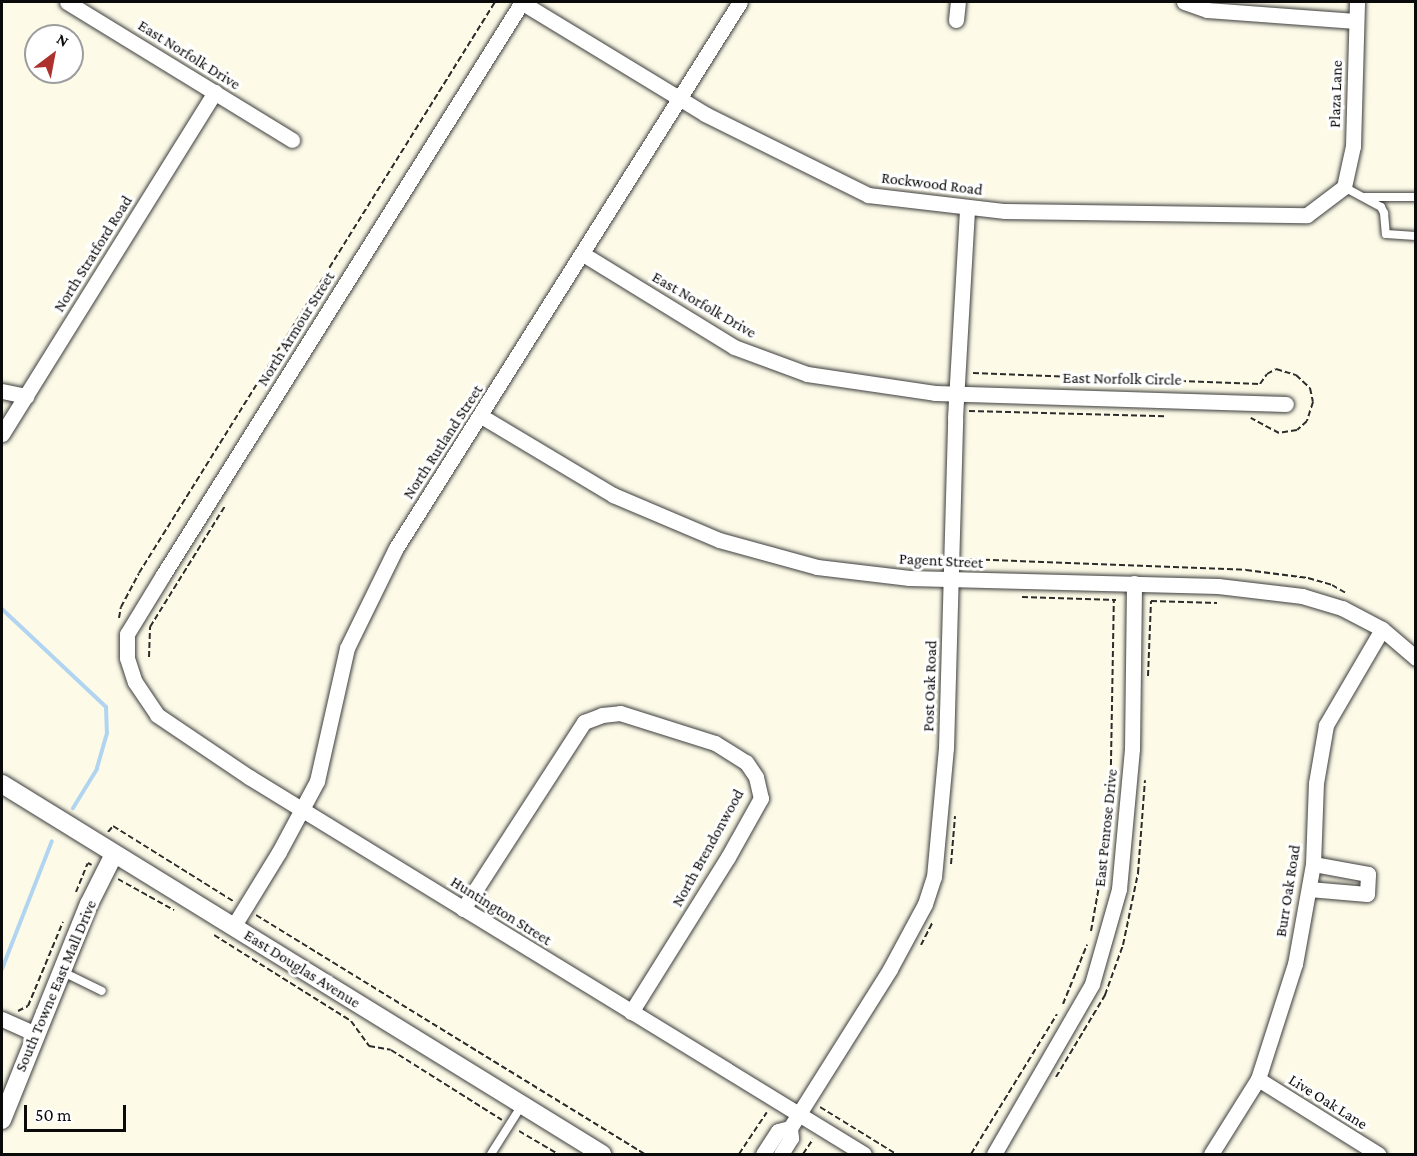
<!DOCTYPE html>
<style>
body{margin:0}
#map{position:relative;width:1417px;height:1156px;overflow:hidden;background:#fdfbe8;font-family:"Crimson Pro",serif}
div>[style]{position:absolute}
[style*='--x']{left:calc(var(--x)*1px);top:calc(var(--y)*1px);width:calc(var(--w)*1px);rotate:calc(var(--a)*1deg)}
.stream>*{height:4px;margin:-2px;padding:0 2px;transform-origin:2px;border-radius:2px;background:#b1d4f0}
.path>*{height:2px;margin-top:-1px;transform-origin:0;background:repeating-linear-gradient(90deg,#2c2c2c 0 6px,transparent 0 9px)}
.roads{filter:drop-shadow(0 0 2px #3d3d3d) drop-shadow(0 0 2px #3d3d3d)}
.service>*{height:8px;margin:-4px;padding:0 4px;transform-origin:4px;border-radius:4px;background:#fff}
.minor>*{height:15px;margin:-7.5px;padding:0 7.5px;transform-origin:7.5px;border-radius:7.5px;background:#fff}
.tertiary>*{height:18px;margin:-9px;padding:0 9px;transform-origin:9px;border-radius:9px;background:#fff}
span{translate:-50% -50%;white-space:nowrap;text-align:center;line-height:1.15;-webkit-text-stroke:6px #fff;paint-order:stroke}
.street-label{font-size:16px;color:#0a0a0a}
.frame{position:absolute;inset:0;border:3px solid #0a0a0a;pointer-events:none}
.north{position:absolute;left:24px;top:24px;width:60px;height:60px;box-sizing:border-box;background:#fff;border:2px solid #9d9d9d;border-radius:50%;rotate:32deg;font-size:16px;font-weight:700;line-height:24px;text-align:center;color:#0a0a0a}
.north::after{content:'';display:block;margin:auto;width:21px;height:27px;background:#ad322e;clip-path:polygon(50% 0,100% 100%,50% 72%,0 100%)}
.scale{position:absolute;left:24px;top:1105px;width:102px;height:27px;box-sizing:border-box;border:3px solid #0a0a0a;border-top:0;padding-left:8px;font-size:18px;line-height:21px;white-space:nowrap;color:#0a0a0a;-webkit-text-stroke:4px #fff;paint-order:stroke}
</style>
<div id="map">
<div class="stream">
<div style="--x:2;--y:609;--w:143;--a:43.3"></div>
<div style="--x:106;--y:707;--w:26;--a:88"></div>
<div style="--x:107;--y:733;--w:37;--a:106"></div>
<div style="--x:97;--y:769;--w:46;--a:121.6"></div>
<div style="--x:2;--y:969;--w:137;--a:-68.7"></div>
</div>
<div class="path">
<div style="--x:973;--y:373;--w:287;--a:2.2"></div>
<div style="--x:1260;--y:384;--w:12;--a:-55"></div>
<div style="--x:1267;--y:374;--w:10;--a:-29"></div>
<div style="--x:1276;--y:369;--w:21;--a:17"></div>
<div style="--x:1296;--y:375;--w:19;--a:43"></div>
<div style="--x:1310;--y:388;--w:14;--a:78"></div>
<div style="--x:1313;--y:402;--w:20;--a:108"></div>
<div style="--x:1307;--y:421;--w:13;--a:138"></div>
<div style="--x:1297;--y:430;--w:18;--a:171"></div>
<div style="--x:1279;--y:433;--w:32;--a:-152"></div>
<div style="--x:969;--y:411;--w:196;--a:1.5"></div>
<div style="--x:966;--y:559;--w:280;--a:2.2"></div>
<div style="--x:1246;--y:570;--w:63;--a:7.4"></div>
<div style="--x:1308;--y:578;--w:25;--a:16"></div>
<div style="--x:1332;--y:585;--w:16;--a:30"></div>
<div style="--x:1022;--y:597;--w:94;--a:1.8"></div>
<div style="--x:1151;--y:601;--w:66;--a:1.7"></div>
<div style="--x:119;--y:618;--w:11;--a:-80"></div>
<div style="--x:121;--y:607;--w:38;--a:-62"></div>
<div style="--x:139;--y:573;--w:673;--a:-58.06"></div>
<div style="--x:149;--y:657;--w:30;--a:-88"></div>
<div style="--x:150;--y:627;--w:142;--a:-58.2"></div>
<div style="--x:1148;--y:676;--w:75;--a:-87.7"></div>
<div style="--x:1110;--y:819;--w:219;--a:-89"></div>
<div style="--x:108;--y:832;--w:8;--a:-50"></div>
<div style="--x:113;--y:826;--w:142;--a:32"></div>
<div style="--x:951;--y:864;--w:48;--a:-85.2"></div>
<div style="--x:118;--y:879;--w:64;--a:29"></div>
<div style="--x:76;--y:892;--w:31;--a:-68"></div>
<div style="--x:88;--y:863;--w:4;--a:27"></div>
<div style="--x:256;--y:915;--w:456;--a:31.6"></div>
<div style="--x:1091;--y:931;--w:103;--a:-79.9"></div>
<div style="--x:214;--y:935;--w:162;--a:32.1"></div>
<div style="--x:351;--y:1021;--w:31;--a:54"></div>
<div style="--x:369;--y:1046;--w:22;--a:10"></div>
<div style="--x:391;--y:1050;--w:131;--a:32.2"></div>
<div style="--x:921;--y:945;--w:25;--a:-63"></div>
<div style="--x:1063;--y:1004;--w:64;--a:-67.9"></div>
<div style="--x:18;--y:1011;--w:11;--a:-27"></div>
<div style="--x:28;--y:1006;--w:91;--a:-67.4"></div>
<div style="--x:1056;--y:1077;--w:96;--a:-59.1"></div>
<div style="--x:1105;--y:995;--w:53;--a:-70.2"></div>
<div style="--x:1123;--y:945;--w:74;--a:-78.2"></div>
<div style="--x:1138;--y:873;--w:93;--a:-85.7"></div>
<div style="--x:820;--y:1107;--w:89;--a:31.7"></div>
<div style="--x:519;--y:1131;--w:45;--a:30.5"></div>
<div style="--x:739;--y:1154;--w:50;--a:-56.3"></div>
<div style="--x:803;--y:1154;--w:18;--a:-56"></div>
<div style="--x:971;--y:1154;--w:164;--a:-58.4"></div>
</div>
<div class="roads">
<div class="service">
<div style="--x:1344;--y:187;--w:42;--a:28.4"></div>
<div style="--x:1381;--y:207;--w:7;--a:63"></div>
<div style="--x:1384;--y:213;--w:21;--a:85"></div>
<div style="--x:1386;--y:234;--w:30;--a:4"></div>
<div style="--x:1365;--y:197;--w:51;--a:0"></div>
<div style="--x:63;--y:972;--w:43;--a:26"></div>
<div style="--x:491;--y:1154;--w:58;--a:-57.7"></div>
</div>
<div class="minor">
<div style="--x:67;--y:2;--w:264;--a:31.5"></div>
<div style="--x:521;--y:2;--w:215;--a:31.3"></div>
<div style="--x:705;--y:114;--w:182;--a:26.4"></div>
<div style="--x:868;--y:195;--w:138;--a:6.7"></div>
<div style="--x:1005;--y:211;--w:302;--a:0.8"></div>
<div style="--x:1307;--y:215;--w:46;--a:-37.1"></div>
<div style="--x:1344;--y:187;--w:42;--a:-77.6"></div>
<div style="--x:1353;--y:146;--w:144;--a:-88.4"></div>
<div style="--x:522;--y:2;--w:676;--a:122.07"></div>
<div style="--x:163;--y:575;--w:69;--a:121.4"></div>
<div style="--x:127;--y:634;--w:24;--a:90"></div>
<div style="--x:127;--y:658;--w:25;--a:72"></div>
<div style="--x:135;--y:682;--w:40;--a:56"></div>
<div style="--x:157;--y:715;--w:111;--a:34"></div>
<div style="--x:249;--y:777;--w:721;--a:31.51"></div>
<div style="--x:1184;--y:2;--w:24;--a:19"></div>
<div style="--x:1207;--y:10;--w:149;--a:4.2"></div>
<div style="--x:956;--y:20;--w:18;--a:-84"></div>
<div style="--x:583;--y:254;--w:177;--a:31.6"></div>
<div style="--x:734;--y:347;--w:78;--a:20.3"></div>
<div style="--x:807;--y:374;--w:129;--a:8.4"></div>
<div style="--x:935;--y:393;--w:351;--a:1.8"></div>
<div style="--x:2;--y:391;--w:25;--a:12"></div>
<div style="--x:481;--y:416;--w:154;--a:30.9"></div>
<div style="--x:613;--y:495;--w:115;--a:23"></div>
<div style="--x:719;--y:540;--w:102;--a:15.4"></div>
<div style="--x:817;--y:567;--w:93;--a:6.8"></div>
<div style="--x:909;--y:578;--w:309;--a:1.5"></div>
<div style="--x:1218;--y:586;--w:85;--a:6.8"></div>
<div style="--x:1302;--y:596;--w:42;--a:16.7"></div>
<div style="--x:1342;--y:608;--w:45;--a:27.7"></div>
<div style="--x:1382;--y:629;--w:45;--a:40.5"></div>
<div style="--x:2;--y:434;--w:403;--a:-58.1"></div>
<div style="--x:1309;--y:889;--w:58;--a:4.9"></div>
<div style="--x:1367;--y:894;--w:20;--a:-87"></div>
<div style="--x:1368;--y:874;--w:56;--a:-169.7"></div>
<div style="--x:463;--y:909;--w:223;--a:-57.1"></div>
<div style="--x:584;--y:722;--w:19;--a:-21"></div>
<div style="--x:602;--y:715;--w:18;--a:-6"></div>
<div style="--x:620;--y:713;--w:100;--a:17.5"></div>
<div style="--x:715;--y:743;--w:36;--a:32"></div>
<div style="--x:746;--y:762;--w:18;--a:56"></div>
<div style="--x:756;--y:777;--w:22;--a:77"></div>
<div style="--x:761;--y:798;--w:68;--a:119.2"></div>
<div style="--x:728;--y:857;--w:183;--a:122"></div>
<div style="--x:233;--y:927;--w:88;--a:-58.5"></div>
<div style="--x:279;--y:852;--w:81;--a:-61.8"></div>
<div style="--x:317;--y:781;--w:136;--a:-77.3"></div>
<div style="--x:347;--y:648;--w:111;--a:-63.9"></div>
<div style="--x:396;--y:548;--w:645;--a:-57.79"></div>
<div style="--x:2;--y:1019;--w:37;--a:24"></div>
<div style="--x:1258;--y:1079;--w:142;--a:32"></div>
<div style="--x:763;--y:1154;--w:27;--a:-57"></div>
<div style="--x:778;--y:1131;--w:12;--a:-14"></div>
<div style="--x:781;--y:1154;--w:19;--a:-58"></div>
<div style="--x:791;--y:1138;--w:10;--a:-96"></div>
<div style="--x:790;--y:1128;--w:188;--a:-57.8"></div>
<div style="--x:890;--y:969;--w:74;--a:-61.7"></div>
<div style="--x:925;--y:904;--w:28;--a:-72"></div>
<div style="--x:934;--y:877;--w:130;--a:-84.7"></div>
<div style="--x:946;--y:748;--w:330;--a:-88.4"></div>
<div style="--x:955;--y:418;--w:211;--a:-86.7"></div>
<div style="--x:994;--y:1154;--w:196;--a:-60"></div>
<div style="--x:1092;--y:984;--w:99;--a:-74.1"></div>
<div style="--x:1119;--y:889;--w:141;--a:-84.7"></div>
<div style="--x:1132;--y:749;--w:166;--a:-89.3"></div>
<div style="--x:1211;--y:1154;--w:89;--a:-57.9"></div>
<div style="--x:1258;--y:1079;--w:121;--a:-72.2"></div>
<div style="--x:1295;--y:964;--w:102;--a:-79.8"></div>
<div style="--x:1313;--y:864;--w:81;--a:-87.9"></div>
<div style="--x:1316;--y:783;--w:59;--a:-80.2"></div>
<div style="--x:1326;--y:725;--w:111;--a:-59.7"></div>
</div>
<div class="tertiary">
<div style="--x:2;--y:784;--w:705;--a:31.66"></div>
<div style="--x:2;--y:1120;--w:233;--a:-68.1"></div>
<div style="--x:89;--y:904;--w:56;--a:-63.4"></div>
</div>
</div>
<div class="street-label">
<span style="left:189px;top:55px;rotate:32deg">East Norfolk Drive</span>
<span style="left:1336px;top:94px;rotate:-88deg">Plaza Lane</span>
<span style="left:932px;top:184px;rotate:7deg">Rockwood Road</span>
<span style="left:93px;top:254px;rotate:-58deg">North Stratford Road</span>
<span style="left:704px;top:305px;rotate:30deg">East Norfolk Drive</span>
<span style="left:296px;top:329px;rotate:-58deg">North Armour Street</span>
<span style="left:1122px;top:379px;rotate:1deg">East Norfolk Circle</span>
<span style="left:443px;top:442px;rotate:-57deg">North Rutland Street</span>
<span style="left:941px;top:561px;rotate:3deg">Pagent Street</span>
<span style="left:930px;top:686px;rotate:-88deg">Post Oak Road</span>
<span style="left:1106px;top:828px;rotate:-84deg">East Penrose Drive</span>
<span style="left:708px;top:848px;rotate:-61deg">North Brendonwood</span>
<span style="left:1288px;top:891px;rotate:-81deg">Burr Oak Road</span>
<span style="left:501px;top:911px;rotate:32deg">Huntington Street</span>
<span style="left:302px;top:969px;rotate:32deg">East Douglas Avenue</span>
<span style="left:56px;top:986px;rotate:-67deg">South Towne East Mall Drive</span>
<span style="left:1328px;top:1102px;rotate:32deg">Live Oak Lane</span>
</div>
<div class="frame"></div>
<div class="north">N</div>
<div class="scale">50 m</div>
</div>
